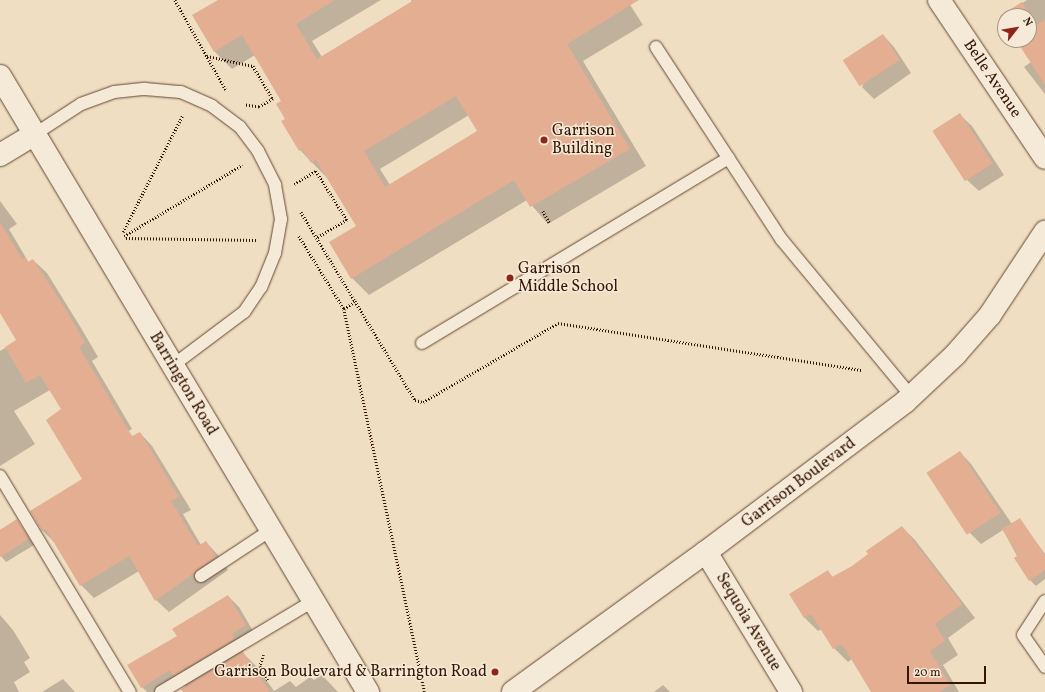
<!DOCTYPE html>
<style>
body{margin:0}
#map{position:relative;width:1045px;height:692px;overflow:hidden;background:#f0dec3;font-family:Vollkorn,serif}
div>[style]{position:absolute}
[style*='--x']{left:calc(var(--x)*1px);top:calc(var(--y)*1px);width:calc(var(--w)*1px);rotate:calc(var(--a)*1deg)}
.shadow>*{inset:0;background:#0003}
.building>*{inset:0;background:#e4ae93;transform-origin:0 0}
.path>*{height:2.5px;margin-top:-1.25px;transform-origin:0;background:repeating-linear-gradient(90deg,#351602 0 1px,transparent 0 3px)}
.roads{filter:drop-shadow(0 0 1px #644832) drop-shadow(0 0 1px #644832)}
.lane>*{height:12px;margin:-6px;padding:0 6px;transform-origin:6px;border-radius:6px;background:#f5ead8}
.street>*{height:22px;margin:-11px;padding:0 11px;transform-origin:11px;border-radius:11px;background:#f5ead8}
.secondary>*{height:22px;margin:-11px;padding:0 11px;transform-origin:11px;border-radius:11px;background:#f5ead8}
.dots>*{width:11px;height:11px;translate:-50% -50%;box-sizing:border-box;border:2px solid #f5ead8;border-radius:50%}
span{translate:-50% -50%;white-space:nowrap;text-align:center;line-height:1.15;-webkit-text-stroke:3px #f5ead8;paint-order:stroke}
.street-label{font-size:16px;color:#351602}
.poi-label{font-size:16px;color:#351602}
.left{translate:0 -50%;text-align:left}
.right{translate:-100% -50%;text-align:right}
.north{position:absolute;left:997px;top:8px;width:40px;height:40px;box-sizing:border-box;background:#f5ead8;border:1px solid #a89582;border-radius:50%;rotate:59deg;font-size:11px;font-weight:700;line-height:16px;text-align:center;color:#351602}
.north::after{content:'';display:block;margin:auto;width:14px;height:18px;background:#8f2418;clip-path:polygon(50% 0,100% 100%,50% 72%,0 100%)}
.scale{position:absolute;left:907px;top:666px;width:79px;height:18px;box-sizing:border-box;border:2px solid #351602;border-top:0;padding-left:5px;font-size:12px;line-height:14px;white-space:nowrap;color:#351602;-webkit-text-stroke:3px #f5ead8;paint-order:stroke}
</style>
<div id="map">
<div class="shadow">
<div style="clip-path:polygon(evenodd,219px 0,381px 0,312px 41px,322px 57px,412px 2px,411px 0,627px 0,643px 25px,583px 61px,646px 166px,548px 224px,527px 200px,369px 295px,352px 278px,358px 226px,329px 180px,300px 150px,286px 120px,283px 101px,255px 55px,232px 69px,215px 52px,193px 16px,219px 0,469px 115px,479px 131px,390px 185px,380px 169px,469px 115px)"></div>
<div style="clip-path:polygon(1027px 0,1045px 0,1045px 94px,1024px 67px,1031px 62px,1017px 40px,1029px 40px,1029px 16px,1005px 16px,1005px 21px,1002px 16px)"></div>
<div style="clip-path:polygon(883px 35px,894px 47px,911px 73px,874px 99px,862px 87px)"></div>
<div style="clip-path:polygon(960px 115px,972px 126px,1004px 175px,979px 191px,967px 180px,933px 131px)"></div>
<div style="clip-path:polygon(0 201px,17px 224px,9px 229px,29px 263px,33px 260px,47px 273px,81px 328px,98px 357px,92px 361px,132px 429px,77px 460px,62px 410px,50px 390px,14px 411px,35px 444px,0 466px,0 351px,18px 340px,0 311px)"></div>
<div style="clip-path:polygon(140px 433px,152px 446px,191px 510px,183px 514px,201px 545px,206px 542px,218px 555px,228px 570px,169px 612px,156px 600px,139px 571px,94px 598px,81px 585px,55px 543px,42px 530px,127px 451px)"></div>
<div style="clip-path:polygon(960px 452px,971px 464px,1012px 524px,1019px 519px,1045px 554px,1045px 579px,1036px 586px,1030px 580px,1003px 530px,981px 544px,969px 532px,929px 473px)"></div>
<div style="clip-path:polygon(17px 520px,34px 545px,6px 562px,0 555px,0 530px)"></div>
<div style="clip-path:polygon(902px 527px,915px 540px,975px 618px,948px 638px,958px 655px,943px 665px,959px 692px,872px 692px,852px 659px,848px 662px,834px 648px,822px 629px,818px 631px,804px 617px,828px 572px,833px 577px,853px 567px)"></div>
<div style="clip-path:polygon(228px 596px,239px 607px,256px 636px,241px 645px,245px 650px,242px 652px,258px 668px,274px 691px,290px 681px,296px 687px,310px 677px,314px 680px,322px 675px,338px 692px,184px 692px,186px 687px,180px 681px,162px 692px,147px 692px,142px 687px,178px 636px)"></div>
<div style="clip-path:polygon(0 615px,13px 630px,30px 658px,24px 662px,30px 672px,14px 682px,19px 692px,0 692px)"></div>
<div style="clip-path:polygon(63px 679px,75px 692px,42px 692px)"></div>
<div style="clip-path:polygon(663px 685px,670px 692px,654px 692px)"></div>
</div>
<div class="building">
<div style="clip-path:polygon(evenodd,218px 0,335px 0,296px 24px,317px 59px,414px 0,639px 0,567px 44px,630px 149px,530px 207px,514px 180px,351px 279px,329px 242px,356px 226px,316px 160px,311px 163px,302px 149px,299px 151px,281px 121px,285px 119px,276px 104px,281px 101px,242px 35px,214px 52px,192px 15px,218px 0,456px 96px,477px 131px,385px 187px,364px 151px,456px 96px)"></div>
<div style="clip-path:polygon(1022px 2px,1037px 25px,1045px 20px,1045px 85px,1016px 40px,1029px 40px,1029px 16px,1005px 16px,1005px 23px,1000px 16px)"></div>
<div style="left:883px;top:34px;width:31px;height:48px;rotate:57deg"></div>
<div style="left:960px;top:113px;width:60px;height:33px;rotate:57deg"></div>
<div style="clip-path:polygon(0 222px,22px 259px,25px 257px,28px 262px,33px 259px,68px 313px,85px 343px,79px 347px,132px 436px,140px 432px,179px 497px,171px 501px,198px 546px,206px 541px,216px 557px,155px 601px,129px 556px,80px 586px,47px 531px,45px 529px,42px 531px,30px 511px,82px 479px,46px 420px,61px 409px,40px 375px,26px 383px,5px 347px,16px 340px,0 313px)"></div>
<div style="left:960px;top:451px;width:74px;height:40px;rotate:57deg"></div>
<div style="clip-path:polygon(1020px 518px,1045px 555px,1045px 570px,1029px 581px,1014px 558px,1018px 555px,1002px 529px)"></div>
<div style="clip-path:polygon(17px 519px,29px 539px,0 557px,0 530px)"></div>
<div style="clip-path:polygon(902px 526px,962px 604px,935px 624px,945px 641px,930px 651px,950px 685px,939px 692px,871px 692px,842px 644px,833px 649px,811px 614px,804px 618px,789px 594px,828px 570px,832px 577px,852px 566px,868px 554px,866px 551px)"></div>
<div style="clip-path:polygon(228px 595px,246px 625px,232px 634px,235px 639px,173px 676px,170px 670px,141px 688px,127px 665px,177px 636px,172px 629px)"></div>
<div style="clip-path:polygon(243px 652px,270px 692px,183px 692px,181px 689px)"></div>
</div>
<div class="path">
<div style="--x:175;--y:0;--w:103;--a:60.5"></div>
<div style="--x:207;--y:56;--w:47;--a:12.3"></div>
<div style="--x:253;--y:66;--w:39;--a:59"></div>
<div style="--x:273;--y:99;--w:16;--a:150"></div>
<div style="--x:259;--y:107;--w:14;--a:-172"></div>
<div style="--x:294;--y:184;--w:26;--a:-31"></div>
<div style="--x:316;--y:171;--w:58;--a:57.7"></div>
<div style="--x:347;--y:220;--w:35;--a:149"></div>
<div style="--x:543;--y:211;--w:13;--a:61"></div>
<div style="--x:301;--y:212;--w:104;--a:58.8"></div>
<div style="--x:123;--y:232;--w:132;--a:-63"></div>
<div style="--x:124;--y:236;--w:138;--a:-31"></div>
<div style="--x:299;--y:236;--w:86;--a:58.3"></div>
<div style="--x:344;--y:309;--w:391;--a:78.1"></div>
<div style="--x:126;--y:238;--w:131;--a:0.9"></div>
<div style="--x:344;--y:309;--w:14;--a:-36"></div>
<div style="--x:355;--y:301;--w:116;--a:58.8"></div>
<div style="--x:415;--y:400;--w:8;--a:14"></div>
<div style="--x:423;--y:402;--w:156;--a:-30.3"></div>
<div style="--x:558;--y:323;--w:307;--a:8.8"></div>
<div style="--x:264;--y:655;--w:12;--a:110"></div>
<div style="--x:260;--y:666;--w:16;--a:60"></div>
</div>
<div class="roads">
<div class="lane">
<div style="--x:656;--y:47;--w:230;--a:56.9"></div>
<div style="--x:782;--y:240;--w:202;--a:50.4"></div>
<div style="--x:35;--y:134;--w:55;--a:-33.1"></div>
<div style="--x:81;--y:104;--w:35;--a:-20"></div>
<div style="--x:114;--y:92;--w:31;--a:-6"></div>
<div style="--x:145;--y:89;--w:36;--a:5"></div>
<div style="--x:181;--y:92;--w:34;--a:24"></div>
<div style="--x:212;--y:106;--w:35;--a:37"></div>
<div style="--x:240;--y:127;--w:30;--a:53"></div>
<div style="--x:258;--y:151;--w:38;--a:63"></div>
<div style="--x:275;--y:185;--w:35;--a:80"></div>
<div style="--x:281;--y:219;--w:35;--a:100"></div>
<div style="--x:275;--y:253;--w:37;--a:112"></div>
<div style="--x:261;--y:287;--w:30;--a:124"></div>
<div style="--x:244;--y:312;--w:90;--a:143.1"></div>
<div style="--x:422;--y:343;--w:358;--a:-31.1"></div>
<div style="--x:0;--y:476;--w:252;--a:59"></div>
<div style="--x:201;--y:576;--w:84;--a:-33.3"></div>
<div style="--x:1045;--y:601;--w:40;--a:122.9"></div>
<div style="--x:1023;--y:635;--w:39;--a:55"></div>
<div style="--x:161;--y:692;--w:177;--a:-30.9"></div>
</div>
<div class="street">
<div style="--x:0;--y:76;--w:718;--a:59.15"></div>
<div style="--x:0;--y:155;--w:41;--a:-31"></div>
<div style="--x:706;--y:552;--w:164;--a:58.7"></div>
</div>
<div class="secondary">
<div style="--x:939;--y:0;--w:190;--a:56.1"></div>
<div style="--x:513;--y:692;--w:238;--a:-36"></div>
<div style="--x:706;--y:552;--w:249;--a:-37"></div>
<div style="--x:905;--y:402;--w:69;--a:-43.2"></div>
<div style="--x:955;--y:355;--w:53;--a:-48.8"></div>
<div style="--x:990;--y:315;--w:100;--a:-56.5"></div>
</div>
</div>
<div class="dots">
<div style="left:544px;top:140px;background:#8f2418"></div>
<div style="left:510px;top:278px;background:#8f2418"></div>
<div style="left:495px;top:672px;background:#8f2418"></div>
</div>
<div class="street-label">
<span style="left:992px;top:79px;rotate:56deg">Belle Avenue</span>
<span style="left:183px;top:384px;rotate:59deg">Barrington Road</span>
<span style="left:799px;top:483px;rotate:-37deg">Garrison Boulevard</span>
<span style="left:748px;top:622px;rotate:59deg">Sequoia Avenue</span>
</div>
<div class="poi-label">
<span class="left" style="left:552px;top:140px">Garrison<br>Building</span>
<span class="left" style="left:518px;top:278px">Garrison<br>Middle School</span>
<span class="right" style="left:487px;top:672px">Garrison Boulevard &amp; Barrington Road</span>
</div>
<div class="north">N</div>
<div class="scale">20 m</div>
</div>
